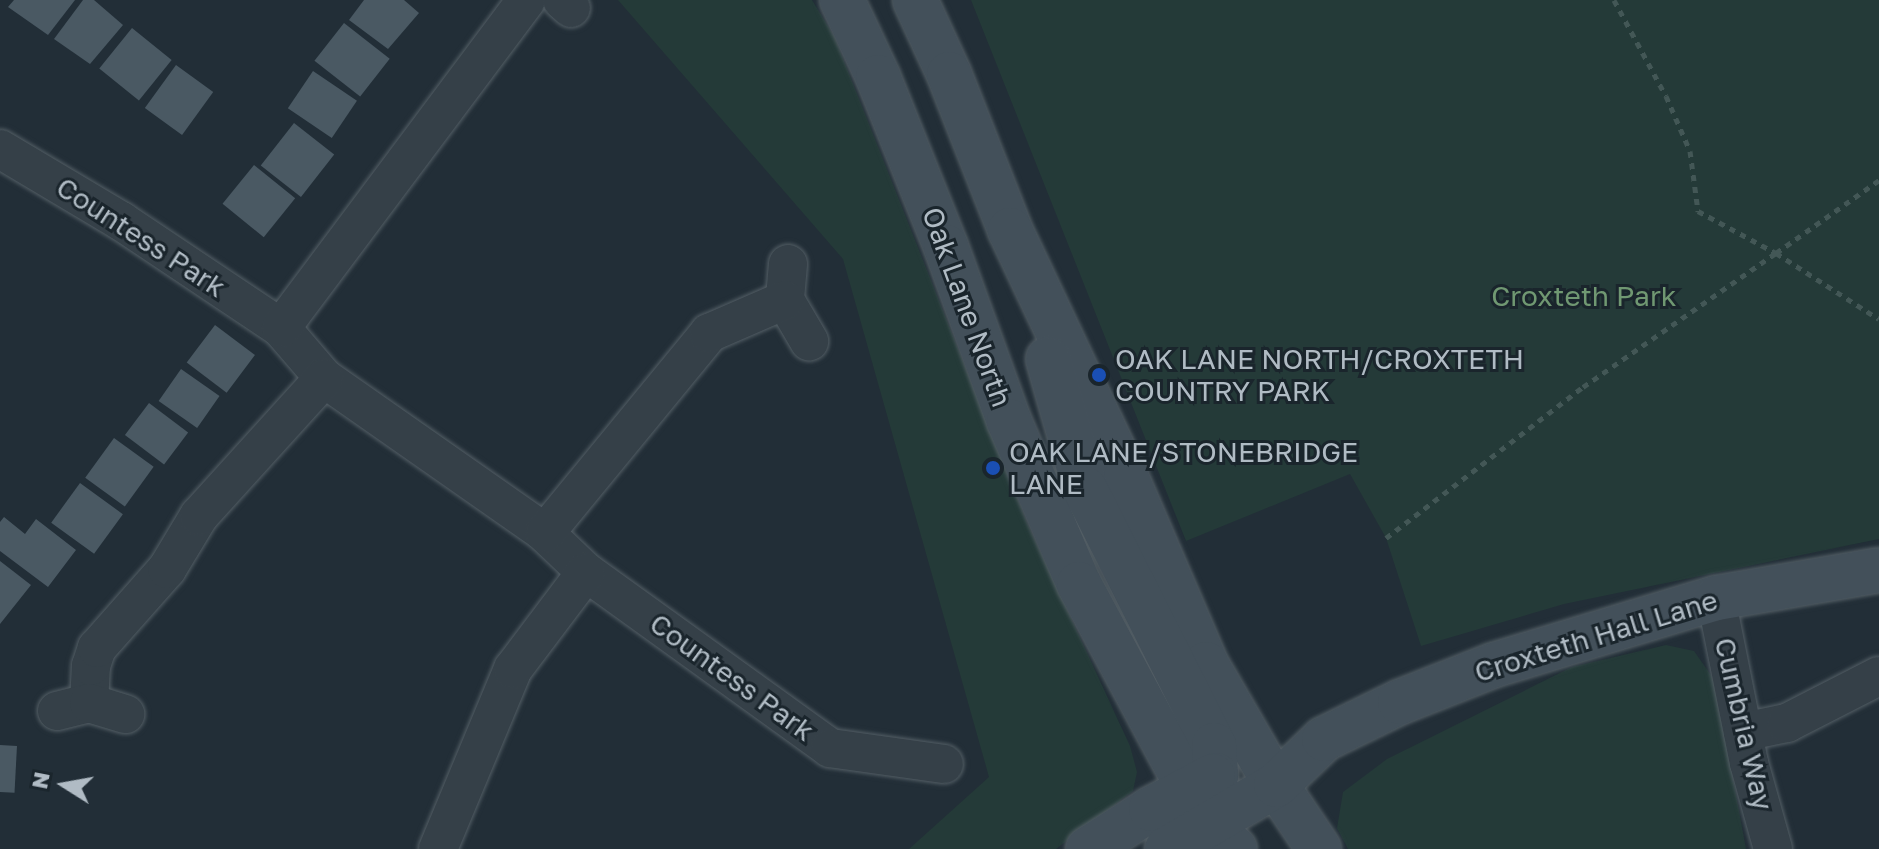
<!DOCTYPE html>
<style>
body{margin:0}
#map{position:relative;width:1879px;height:849px;overflow:hidden;background:#222e37;font-family:"Golos Text",sans-serif}
div>[style]{position:absolute}
[style*='--x']{left:calc(var(--x)*1px);top:calc(var(--y)*1px);width:calc(var(--w)*1px);rotate:calc(var(--a)*1deg)}
.green>*{inset:0;background:#243a38}
.building>*{inset:0;background:#4a5963;transform-origin:0 0}
.path>*{height:5px;margin-top:-2.5px;transform-origin:0;background:repeating-linear-gradient(90deg,#435756 0 6px,transparent 0 12px)}
.roads{filter:drop-shadow(0 0 2px #535e65) drop-shadow(0 0 2px #535e65)}
.street>*{height:38px;margin:-19px;padding:0 19px;transform-origin:19px;border-radius:19px;background:#354048}
.secondary>*{height:44px;margin:-22px;padding:0 22px;transform-origin:22px;border-radius:22px;background:#43505a}
.dots>*{width:22px;height:22px;translate:-50% -50%;box-sizing:border-box;border:4px solid #1a252c;border-radius:50%}
span{translate:-50% -50%;white-space:nowrap;text-align:center;line-height:1.15;-webkit-text-stroke:6px #1a252c;paint-order:stroke}
.street-label{font-size:28px;color:#b0bbc4}
.park-label{font-size:28px;color:#709872}
.poi-label{font-size:28px;color:#b0bbc4}
.left{translate:0 -50%;text-align:left}
.north{position:absolute;left:24px;top:745px;width:80px;height:80px;-webkit-text-stroke:6px #1a252c;paint-order:stroke;rotate:281deg;font-size:22px;font-weight:700;line-height:32px;text-align:center;color:#b0bbc4}
.north::after{content:'';display:block;margin:auto;width:28px;height:36px;background:#b0bbc4;clip-path:polygon(50% 0,100% 100%,50% 72%,0 100%)}
</style>
<div id="map">
<div class="green">
<div style="clip-path:polygon(618px 0,812px 0,834px 36px,1028px 525px,1130px 746px,1137px 772px,1133px 791px,1056px 849px,909px 849px,989px 777px,843px 259px)"></div>
<div style="clip-path:polygon(971px 0,1879px 0,1879px 539px,1564px 604px,1421px 646px,1386px 538px,1350px 474px,1186px 541px)"></div>
<div style="clip-path:polygon(1666px 645px,1694px 651px,1715px 681px,1746px 849px,1348px 849px,1337px 828px,1343px 792px,1387px 759px,1572px 667px)"></div>
</div>
<div class="building">
<div style="clip-path:polygon(14px 0,75px 0,48px 35px,8px 7px)"></div>
<div style="clip-path:polygon(83px 0,94px 0,123px 25px,90px 64px,54px 39px)"></div>
<div style="clip-path:polygon(364px 0,404px 0,419px 13px,388px 49px,349px 20px)"></div>
<div style="left:344px;top:23px;width:58px;height:48px;rotate:38deg"></div>
<div style="left:132px;top:28px;width:51px;height:52px;rotate:39deg"></div>
<div style="left:176px;top:65px;width:46px;height:53px;rotate:36deg"></div>
<div style="left:313px;top:71px;width:53px;height:45px;rotate:34deg"></div>
<div style="left:294px;top:123px;width:51px;height:54px;rotate:38deg"></div>
<div style="left:254px;top:165px;width:53px;height:50px;rotate:39deg"></div>
<div style="left:215px;top:325px;width:50px;height:47px;rotate:37deg"></div>
<div style="left:181px;top:369px;width:47px;height:39px;rotate:35deg"></div>
<div style="left:149px;top:403px;width:49px;height:40px;rotate:37deg"></div>
<div style="left:114px;top:438px;width:49px;height:49px;rotate:36deg"></div>
<div style="left:80px;top:483px;width:53px;height:49px;rotate:36deg"></div>
<div style="clip-path:polygon(4px 517px,25px 534px,36px 519px,76px 550px,48px 587px,0 551px,0 522px)"></div>
<div style="clip-path:polygon(0 561px,31px 585px,0 624px)"></div>
<div style="left:0;top:745px;width:17px;height:47px;rotate:3deg"></div>
</div>
<div class="path">
<div style="--x:1614;--y:0;--w:109;--a:61.6"></div>
<div style="--x:1666;--y:96;--w:60;--a:66.4"></div>
<div style="--x:1690;--y:151;--w:61;--a:82.4"></div>
<div style="--x:1698;--y:211;--w:89;--a:28.3"></div>
<div style="--x:1776;--y:253;--w:126;--a:-35.3"></div>
<div style="--x:1386;--y:538;--w:248;--a:-37.5"></div>
<div style="--x:1583;--y:387;--w:235;--a:-34.8"></div>
<div style="--x:1776;--y:253;--w:122;--a:32.7"></div>
</div>
<div class="roads">
<div class="street">
<div style="--x:562;--y:0;--w:12;--a:42"></div>
<div style="--x:0;--y:149;--w:141;--a:30.8"></div>
<div style="--x:121;--y:221;--w:192;--a:33.8"></div>
<div style="--x:281;--y:328;--w:66;--a:49.3"></div>
<div style="--x:324;--y:378;--w:270;--a:35"></div>
<div style="--x:545;--y:533;--w:57;--a:43.6"></div>
<div style="--x:586;--y:572;--w:301;--a:35.8"></div>
<div style="--x:830;--y:748;--w:115;--a:8"></div>
<div style="--x:788;--y:264;--w:36;--a:95"></div>
<div style="--x:785;--y:300;--w:48;--a:59.7"></div>
<div style="--x:281;--y:328;--w:409;--a:-53.2"></div>
<div style="--x:545;--y:533;--w:259;--a:-50.6"></div>
<div style="--x:709;--y:333;--w:83;--a:-23.5"></div>
<div style="--x:1716;--y:598;--w:168;--a:78.7"></div>
<div style="--x:1749;--y:763;--w:89;--a:74.4"></div>
<div style="--x:89;--y:703;--w:37;--a:-87"></div>
<div style="--x:91;--y:666;--w:19;--a:-72"></div>
<div style="--x:97;--y:648;--w:106;--a:-48.5"></div>
<div style="--x:167;--y:569;--w:62;--a:-58.9"></div>
<div style="--x:199;--y:516;--w:186;--a:-47.8"></div>
<div style="--x:57;--y:711;--w:33;--a:-14"></div>
<div style="--x:89;--y:703;--w:38;--a:17"></div>
<div style="--x:1743;--y:732;--w:45;--a:-11.6"></div>
<div style="--x:1787;--y:723;--w:103;--a:-27.1"></div>
<div style="--x:438;--y:849;--w:195;--a:-67.4"></div>
<div style="--x:513;--y:669;--w:121;--a:-53"></div>
</div>
<div class="secondary">
<div style="--x:842;--y:0;--w:85;--a:64.9"></div>
<div style="--x:878;--y:77;--w:183;--a:68.2"></div>
<div style="--x:946;--y:247;--w:185;--a:70.1"></div>
<div style="--x:1009;--y:421;--w:177;--a:66.8"></div>
<div style="--x:1079;--y:584;--w:273;--a:61.8"></div>
<div style="--x:1208;--y:825;--w:36;--a:42"></div>
<div style="--x:915;--y:0;--w:81;--a:65.3"></div>
<div style="--x:949;--y:74;--w:168;--a:68.6"></div>
<div style="--x:1010;--y:230;--w:273;--a:64.8"></div>
<div style="--x:1126;--y:477;--w:203;--a:66.8"></div>
<div style="--x:1206;--y:664;--w:140;--a:60"></div>
<div style="--x:1276;--y:785;--w:77;--a:56.1"></div>
<div style="--x:1048;--y:359;--w:135;--a:74.1"></div>
<div style="--x:1085;--y:489;--w:287;--a:63.3"></div>
<div style="--x:1214;--y:745;--w:30;--a:86"></div>
<div style="--x:1216;--y:775;--w:51;--a:99.1"></div>
<div style="--x:1088;--y:849;--w:75;--a:-32.4"></div>
<div style="--x:1151;--y:809;--w:70;--a:-28"></div>
<div style="--x:1167;--y:849;--w:126;--a:-30.4"></div>
<div style="--x:1276;--y:785;--w:66;--a:-43.8"></div>
<div style="--x:1324;--y:739;--w:85;--a:-26"></div>
<div style="--x:1400;--y:702;--w:101;--a:-21.5"></div>
<div style="--x:1494;--y:665;--w:232;--a:-16.8"></div>
<div style="--x:1716;--y:598;--w:165;--a:-9.7"></div>
</div>
</div>
<div class="dots">
<div style="left:1099px;top:375px;background:#1a4fb4"></div>
<div style="left:993px;top:468px;background:#1a4fb4"></div>
</div>
<div class="street-label">
<span style="left:141px;top:237px;rotate:33deg">Countess Park</span>
<span style="left:967px;top:307px;rotate:70deg">Oak Lane North</span>
<span style="left:1596px;top:636px;rotate:-17deg">Croxteth Hall Lane</span>
<span style="left:732px;top:677px;rotate:36deg">Countess Park</span>
<span style="left:1744px;top:724px;rotate:77deg">Cumbria Way</span>
</div>
<div class="park-label">
<span style="left:1584px;top:296px">Croxteth Park</span>
</div>
<div class="poi-label">
<span class="left" style="left:1115px;top:375px">OAK LANE NORTH/CROXTETH<br>COUNTRY PARK</span>
<span class="left" style="left:1009px;top:468px">OAK LANE/STONEBRIDGE<br>LANE</span>
</div>
<div class="north">N</div>
</div>
